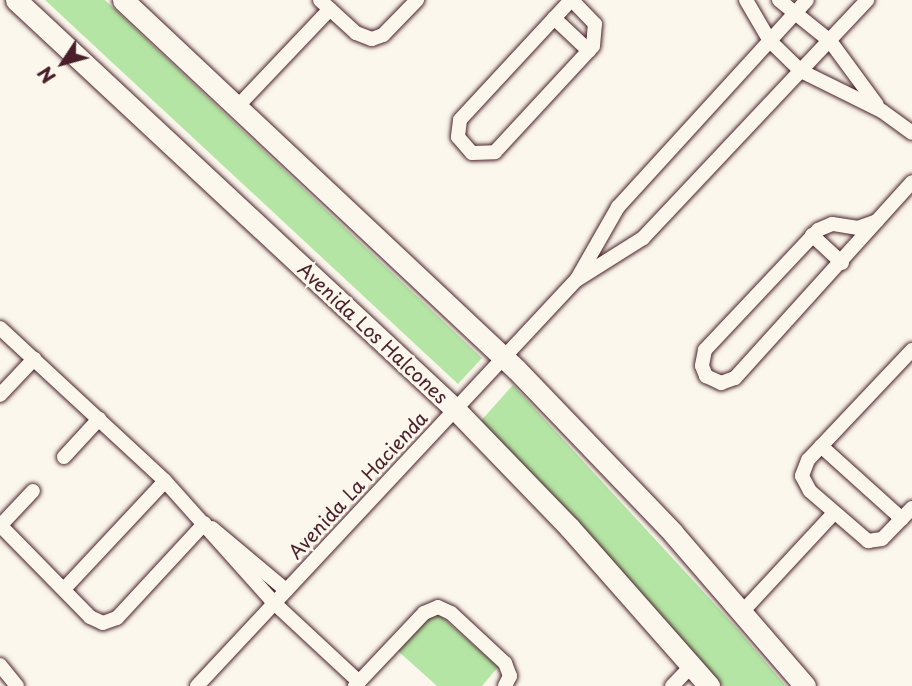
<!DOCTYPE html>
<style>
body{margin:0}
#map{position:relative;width:912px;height:686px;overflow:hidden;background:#fbf7ec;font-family:"Playpen Sans",sans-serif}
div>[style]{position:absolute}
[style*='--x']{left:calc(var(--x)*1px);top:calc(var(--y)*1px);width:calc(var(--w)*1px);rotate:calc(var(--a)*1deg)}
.green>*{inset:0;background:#b4e5a4}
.roads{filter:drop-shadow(0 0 2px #4a1f2b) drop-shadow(0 0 2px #4a1f2b)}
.street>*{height:14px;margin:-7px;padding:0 7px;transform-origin:7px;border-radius:7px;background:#fbf7ec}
.secondary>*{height:21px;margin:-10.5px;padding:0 10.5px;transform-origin:10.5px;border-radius:10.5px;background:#fbf7ec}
span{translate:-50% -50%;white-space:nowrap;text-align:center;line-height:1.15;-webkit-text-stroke:6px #fbf7ec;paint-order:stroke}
.street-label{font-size:19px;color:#4a1f2b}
.north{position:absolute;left:28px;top:28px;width:70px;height:70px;-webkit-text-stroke:5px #fbf7ec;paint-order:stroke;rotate:234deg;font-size:19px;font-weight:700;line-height:28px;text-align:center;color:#4a1f2b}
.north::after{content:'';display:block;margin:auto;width:24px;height:32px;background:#4a1f2b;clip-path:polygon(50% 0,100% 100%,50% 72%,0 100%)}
</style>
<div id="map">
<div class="green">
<div style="clip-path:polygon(45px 0,105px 0,482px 358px,458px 384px)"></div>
<div style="clip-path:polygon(513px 385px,735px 626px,786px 686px,723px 686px,479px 423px)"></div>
<div style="clip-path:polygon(434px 610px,498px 667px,482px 686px,437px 686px,398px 651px)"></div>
</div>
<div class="roads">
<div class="street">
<div style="--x:320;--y:0;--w:49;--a:42.5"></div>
<div style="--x:356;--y:33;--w:17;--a:21"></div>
<div style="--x:372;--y:39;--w:12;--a:-20"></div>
<div style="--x:383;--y:35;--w:49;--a:-45.8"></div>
<div style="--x:571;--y:0;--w:163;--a:132.8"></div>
<div style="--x:460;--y:120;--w:17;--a:97"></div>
<div style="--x:458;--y:137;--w:21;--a:49"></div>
<div style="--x:472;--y:153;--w:23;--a:-2"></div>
<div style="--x:495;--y:152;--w:144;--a:-47.2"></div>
<div style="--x:593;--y:46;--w:22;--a:-85"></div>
<div style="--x:595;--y:24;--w:33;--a:-134"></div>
<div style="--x:746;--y:0;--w:48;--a:59.7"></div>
<div style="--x:770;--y:41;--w:43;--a:44.1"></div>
<div style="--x:801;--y:71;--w:90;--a:26.3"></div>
<div style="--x:882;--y:111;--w:37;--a:36"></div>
<div style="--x:779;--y:0;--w:65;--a:38.8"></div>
<div style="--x:830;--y:41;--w:79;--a:53.7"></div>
<div style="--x:554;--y:18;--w:48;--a:43.3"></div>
<div style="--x:237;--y:107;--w:135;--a:-46.5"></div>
<div style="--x:877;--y:221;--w:20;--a:160"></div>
<div style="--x:858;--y:228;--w:26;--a:-171"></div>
<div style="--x:832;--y:224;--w:15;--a:157"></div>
<div style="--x:818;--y:230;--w:165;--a:133.3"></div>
<div style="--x:705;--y:350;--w:16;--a:101"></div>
<div style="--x:702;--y:366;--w:11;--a:68"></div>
<div style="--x:706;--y:376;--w:17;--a:25"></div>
<div style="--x:721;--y:383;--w:15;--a:-20"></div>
<div style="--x:735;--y:378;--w:264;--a:-47.9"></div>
<div style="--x:812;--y:235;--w:41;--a:43"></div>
<div style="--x:578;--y:279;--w:77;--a:-32.2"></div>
<div style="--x:643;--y:238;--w:327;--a:-46.7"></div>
<div style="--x:0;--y:328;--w:225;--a:42.8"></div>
<div style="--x:165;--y:481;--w:164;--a:48.2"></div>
<div style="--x:274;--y:603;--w:116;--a:42.9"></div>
<div style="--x:912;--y:350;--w:151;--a:133.4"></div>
<div style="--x:808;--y:460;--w:17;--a:111"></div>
<div style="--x:802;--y:476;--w:17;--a:62"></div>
<div style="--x:810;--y:491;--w:77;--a:40.8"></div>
<div style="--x:868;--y:541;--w:14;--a:-8"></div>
<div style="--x:882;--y:539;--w:43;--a:-45.9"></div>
<div style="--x:0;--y:395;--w:50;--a:-46.6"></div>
<div style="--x:821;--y:446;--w:109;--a:42"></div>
<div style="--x:64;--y:457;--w:52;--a:-47.4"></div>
<div style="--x:0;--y:525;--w:129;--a:45.6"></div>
<div style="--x:90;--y:617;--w:14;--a:25"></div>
<div style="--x:103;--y:623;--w:15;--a:-20"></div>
<div style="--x:117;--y:618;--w:129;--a:-47.2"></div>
<div style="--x:0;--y:526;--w:48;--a:-46.7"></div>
<div style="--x:212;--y:528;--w:97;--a:40"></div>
<div style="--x:65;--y:588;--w:146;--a:-46.9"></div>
<div style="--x:743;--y:611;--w:134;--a:-47.1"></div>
<div style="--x:0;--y:665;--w:27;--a:51"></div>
<div style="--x:197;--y:686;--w:557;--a:-46.96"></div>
<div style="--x:577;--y:279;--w:83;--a:-60.3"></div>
<div style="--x:618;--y:207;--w:280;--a:-47.6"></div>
<div style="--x:355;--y:686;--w:100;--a:-46.6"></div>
<div style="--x:424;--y:613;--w:15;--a:-23"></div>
<div style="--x:438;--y:607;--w:14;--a:25"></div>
<div style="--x:451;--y:613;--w:74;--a:42.8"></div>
<div style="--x:505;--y:663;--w:14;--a:69"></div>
<div style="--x:510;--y:676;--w:11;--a:117"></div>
<div style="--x:672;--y:686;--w:29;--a:-46"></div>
</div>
<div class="secondary">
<div style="--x:16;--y:0;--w:600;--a:42.97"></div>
<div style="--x:455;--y:409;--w:164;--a:46"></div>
<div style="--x:569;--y:527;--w:212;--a:48.6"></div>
<div style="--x:123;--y:0;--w:539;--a:43.2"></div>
<div style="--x:516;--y:369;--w:227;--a:46.2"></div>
<div style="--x:673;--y:533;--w:202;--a:49.2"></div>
</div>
</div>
<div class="street-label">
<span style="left:373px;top:333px;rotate:43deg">Avenida Los Halcones</span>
<span style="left:358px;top:485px;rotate:-47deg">Avenida La Hacienda</span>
</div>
<div class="north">N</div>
</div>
